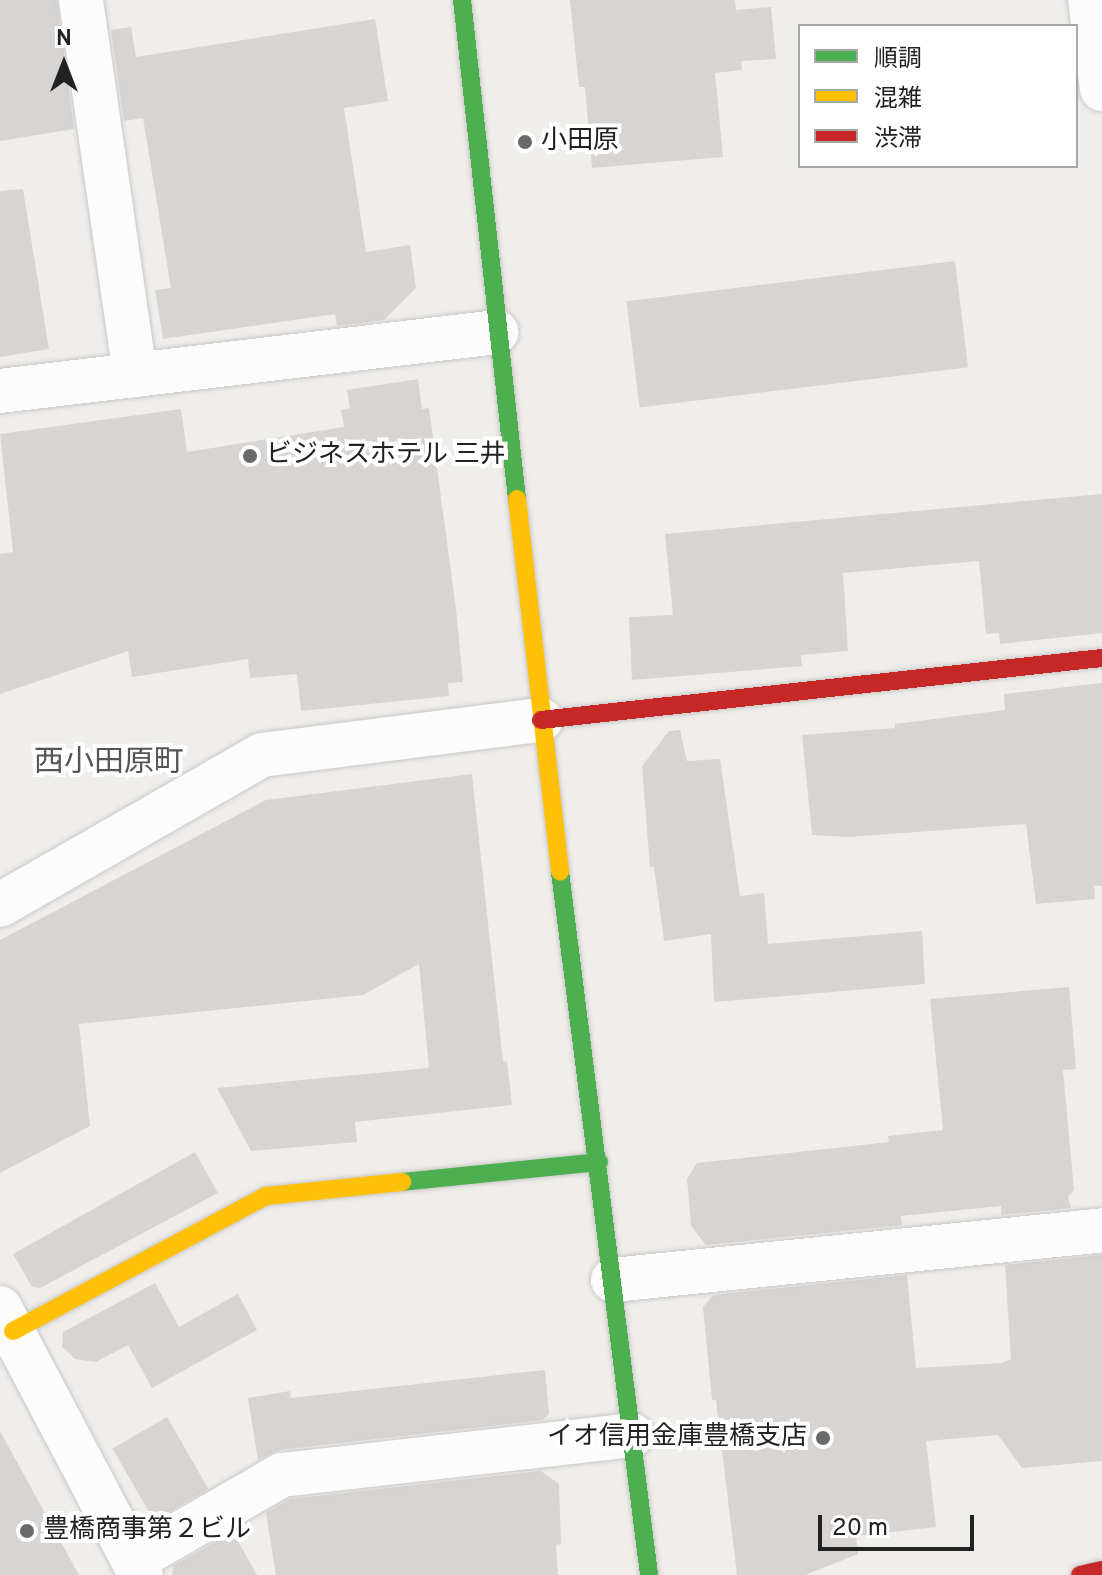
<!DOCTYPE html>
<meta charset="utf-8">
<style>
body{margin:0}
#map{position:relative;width:1102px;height:1575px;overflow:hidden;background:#f0eeeb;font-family:Overpass,"Noto Sans JP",sans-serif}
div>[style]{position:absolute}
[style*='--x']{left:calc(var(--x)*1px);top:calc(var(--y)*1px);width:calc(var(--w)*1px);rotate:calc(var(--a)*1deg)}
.building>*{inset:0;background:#d7d4d2;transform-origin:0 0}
.roads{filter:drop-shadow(0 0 2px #c9c8c7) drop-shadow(0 0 2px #c9c8c7)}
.street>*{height:44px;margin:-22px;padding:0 22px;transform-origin:22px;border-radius:22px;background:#fdfcfc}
.fast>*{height:18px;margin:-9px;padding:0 9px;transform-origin:9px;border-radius:9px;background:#4caf50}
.slow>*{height:18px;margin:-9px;padding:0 9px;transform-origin:9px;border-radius:9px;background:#ffc107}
.jam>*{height:18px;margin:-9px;padding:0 9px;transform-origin:9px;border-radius:9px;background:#c62828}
.dots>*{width:22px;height:22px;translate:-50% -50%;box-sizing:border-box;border:4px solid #fff;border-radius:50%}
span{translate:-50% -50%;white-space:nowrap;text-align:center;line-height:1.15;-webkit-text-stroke:8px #fff;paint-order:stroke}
.poi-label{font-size:26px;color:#222}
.left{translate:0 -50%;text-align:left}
.right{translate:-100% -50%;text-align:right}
.quarter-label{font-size:30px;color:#555}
.legend{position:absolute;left:798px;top:24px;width:280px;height:144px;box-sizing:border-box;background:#fff;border:2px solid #a7a7a7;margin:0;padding:10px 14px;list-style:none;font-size:24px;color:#222}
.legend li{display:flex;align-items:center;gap:16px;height:40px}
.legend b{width:40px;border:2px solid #a7a7a7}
.north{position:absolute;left:24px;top:24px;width:80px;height:80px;-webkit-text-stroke:6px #fff;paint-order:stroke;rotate:0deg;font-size:22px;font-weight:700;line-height:32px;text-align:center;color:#222}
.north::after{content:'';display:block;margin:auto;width:28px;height:36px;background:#222;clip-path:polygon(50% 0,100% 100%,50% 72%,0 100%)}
.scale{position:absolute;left:818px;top:1515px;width:156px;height:36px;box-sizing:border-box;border:4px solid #222;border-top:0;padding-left:10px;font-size:24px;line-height:28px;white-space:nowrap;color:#222;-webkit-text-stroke:6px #fff;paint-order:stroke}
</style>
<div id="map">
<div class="building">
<div style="clip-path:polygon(0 0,57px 0,74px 129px,0 141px)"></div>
<div style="clip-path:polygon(570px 0,735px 0,736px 10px,771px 7px,776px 59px,741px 61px,742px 70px,715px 73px,723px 157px,592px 168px,585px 87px,579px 87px)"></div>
<div style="clip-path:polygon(375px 19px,388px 101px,344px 108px,366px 252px,410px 245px,416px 288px,384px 320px,337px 326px,335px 314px,163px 339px,155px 290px,171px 288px,143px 118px,124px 121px,111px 30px,131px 27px,136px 57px)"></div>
<div style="clip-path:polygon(23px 189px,49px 349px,0 357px,0 191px)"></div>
<div style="left:955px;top:261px;width:107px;height:331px;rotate:83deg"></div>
<div style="clip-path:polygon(418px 379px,422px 409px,429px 408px,456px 609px,463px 682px,448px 683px,449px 696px,301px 711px,297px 674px,250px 678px,248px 659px,132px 677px,128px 651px,0 694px,0 554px,13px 552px,0 434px,181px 409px,187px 452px,344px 427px,341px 410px,350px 408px,347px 390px)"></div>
<div style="clip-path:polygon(1102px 494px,1102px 633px,1000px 644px,999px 633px,986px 634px,979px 561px,843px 573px,848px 651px,801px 655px,802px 666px,632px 680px,629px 617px,673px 615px,665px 534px)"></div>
<div style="clip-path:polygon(1102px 683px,1102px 886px,1094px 886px,1095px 899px,1036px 904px,1026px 824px,849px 837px,812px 835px,802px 735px,895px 728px,895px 724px,1005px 710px,1004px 694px)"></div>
<div style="clip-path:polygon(680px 730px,687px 761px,720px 759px,740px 896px,764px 893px,768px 944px,922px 931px,925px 984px,714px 1002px,711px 934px,664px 941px,654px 867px,650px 867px,642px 766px,669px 731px)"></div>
<div style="clip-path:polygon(472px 774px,503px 1062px,507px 1061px,512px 1105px,355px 1122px,357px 1142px,251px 1151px,217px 1088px,429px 1068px,419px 964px,363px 995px,79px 1024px,90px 1126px,0 1173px,0 940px,266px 800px)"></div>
<div style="clip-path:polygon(1069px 987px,1076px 1069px,1063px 1070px,1074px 1190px,1068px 1196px,1071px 1208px,1001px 1215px,1001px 1206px,901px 1216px,902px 1225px,706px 1245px,691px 1226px,687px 1179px,697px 1163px,889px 1142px,888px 1136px,943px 1130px,930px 999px)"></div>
<div style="clip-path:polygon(195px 1152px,218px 1193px,40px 1288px,32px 1287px,13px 1254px)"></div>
<div style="clip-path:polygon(1102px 1255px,1102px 1461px,1022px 1468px,998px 1435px,926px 1441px,936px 1527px,856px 1536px,858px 1554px,805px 1575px,737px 1575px,716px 1400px,712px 1400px,703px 1307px,713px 1295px,907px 1275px,916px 1368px,1002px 1363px,1011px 1359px,1005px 1265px)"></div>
<div style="clip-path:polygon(155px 1283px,179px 1327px,238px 1294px,257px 1330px,152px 1388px,128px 1345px,96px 1362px,75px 1359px,62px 1347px,63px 1332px)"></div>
<div style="clip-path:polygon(545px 1370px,549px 1414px,542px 1420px,279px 1450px,258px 1460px,248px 1398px,290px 1391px,291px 1398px)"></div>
<div style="left:167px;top:1417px;width:83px;height:63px;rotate:60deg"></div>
<div style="clip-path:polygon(0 1431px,79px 1575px,0 1575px)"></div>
<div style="clip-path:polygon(541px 1471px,559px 1484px,561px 1544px,556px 1545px,558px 1575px,276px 1575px,266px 1513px,290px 1499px)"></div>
<div style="clip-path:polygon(233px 1532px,257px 1575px,172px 1575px,173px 1566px)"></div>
</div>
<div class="roads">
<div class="street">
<div style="--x:81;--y:0;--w:379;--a:81.8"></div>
<div style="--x:1090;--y:0;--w:90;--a:82.3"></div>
<div style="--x:0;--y:391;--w:500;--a:-6.77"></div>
<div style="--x:0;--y:905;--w:302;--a:-29.8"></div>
<div style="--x:262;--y:755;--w:281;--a:-7.2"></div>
<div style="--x:613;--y:1280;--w:492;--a:-5.8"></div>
<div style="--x:0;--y:1308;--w:302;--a:62.2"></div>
<div style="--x:134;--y:1560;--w:171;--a:-29.9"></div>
<div style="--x:282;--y:1475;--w:352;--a:-6.5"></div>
</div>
<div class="fast">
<div style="--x:462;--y:0;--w:502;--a:83.71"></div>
<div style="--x:560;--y:872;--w:709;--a:82.78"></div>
<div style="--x:402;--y:1182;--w:198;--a:-5.8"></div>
</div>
<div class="slow">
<div style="--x:517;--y:499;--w:375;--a:83.4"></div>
<div style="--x:13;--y:1331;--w:287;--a:-28.1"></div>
<div style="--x:266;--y:1196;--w:137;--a:-5.9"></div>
</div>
<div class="jam">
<div style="--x:541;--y:720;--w:564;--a:-6.31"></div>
<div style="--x:1080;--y:1575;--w:23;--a:-13"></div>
</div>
</div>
<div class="dots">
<div style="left:525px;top:142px;background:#6a6968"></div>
<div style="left:250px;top:456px;background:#6a6968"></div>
<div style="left:823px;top:1438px;background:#6a6968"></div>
<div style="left:27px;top:1531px;background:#6a6968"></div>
</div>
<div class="poi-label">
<span class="left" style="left:541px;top:142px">小田原</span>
<span class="left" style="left:266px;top:456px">ビジネスホテル 三井</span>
<span class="right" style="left:807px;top:1438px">イオ信用金庫豊橋支店</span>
<span class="left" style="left:43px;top:1531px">豊橋商事第２ビル</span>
</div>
<div class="quarter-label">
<span style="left:109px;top:764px">西小田原町</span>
</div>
<ul class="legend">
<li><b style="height:10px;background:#4caf50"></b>順調</li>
<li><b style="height:10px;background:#ffc107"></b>混雑</li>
<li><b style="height:10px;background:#c62828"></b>渋滞</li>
</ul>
<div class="north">N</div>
<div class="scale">20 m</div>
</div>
